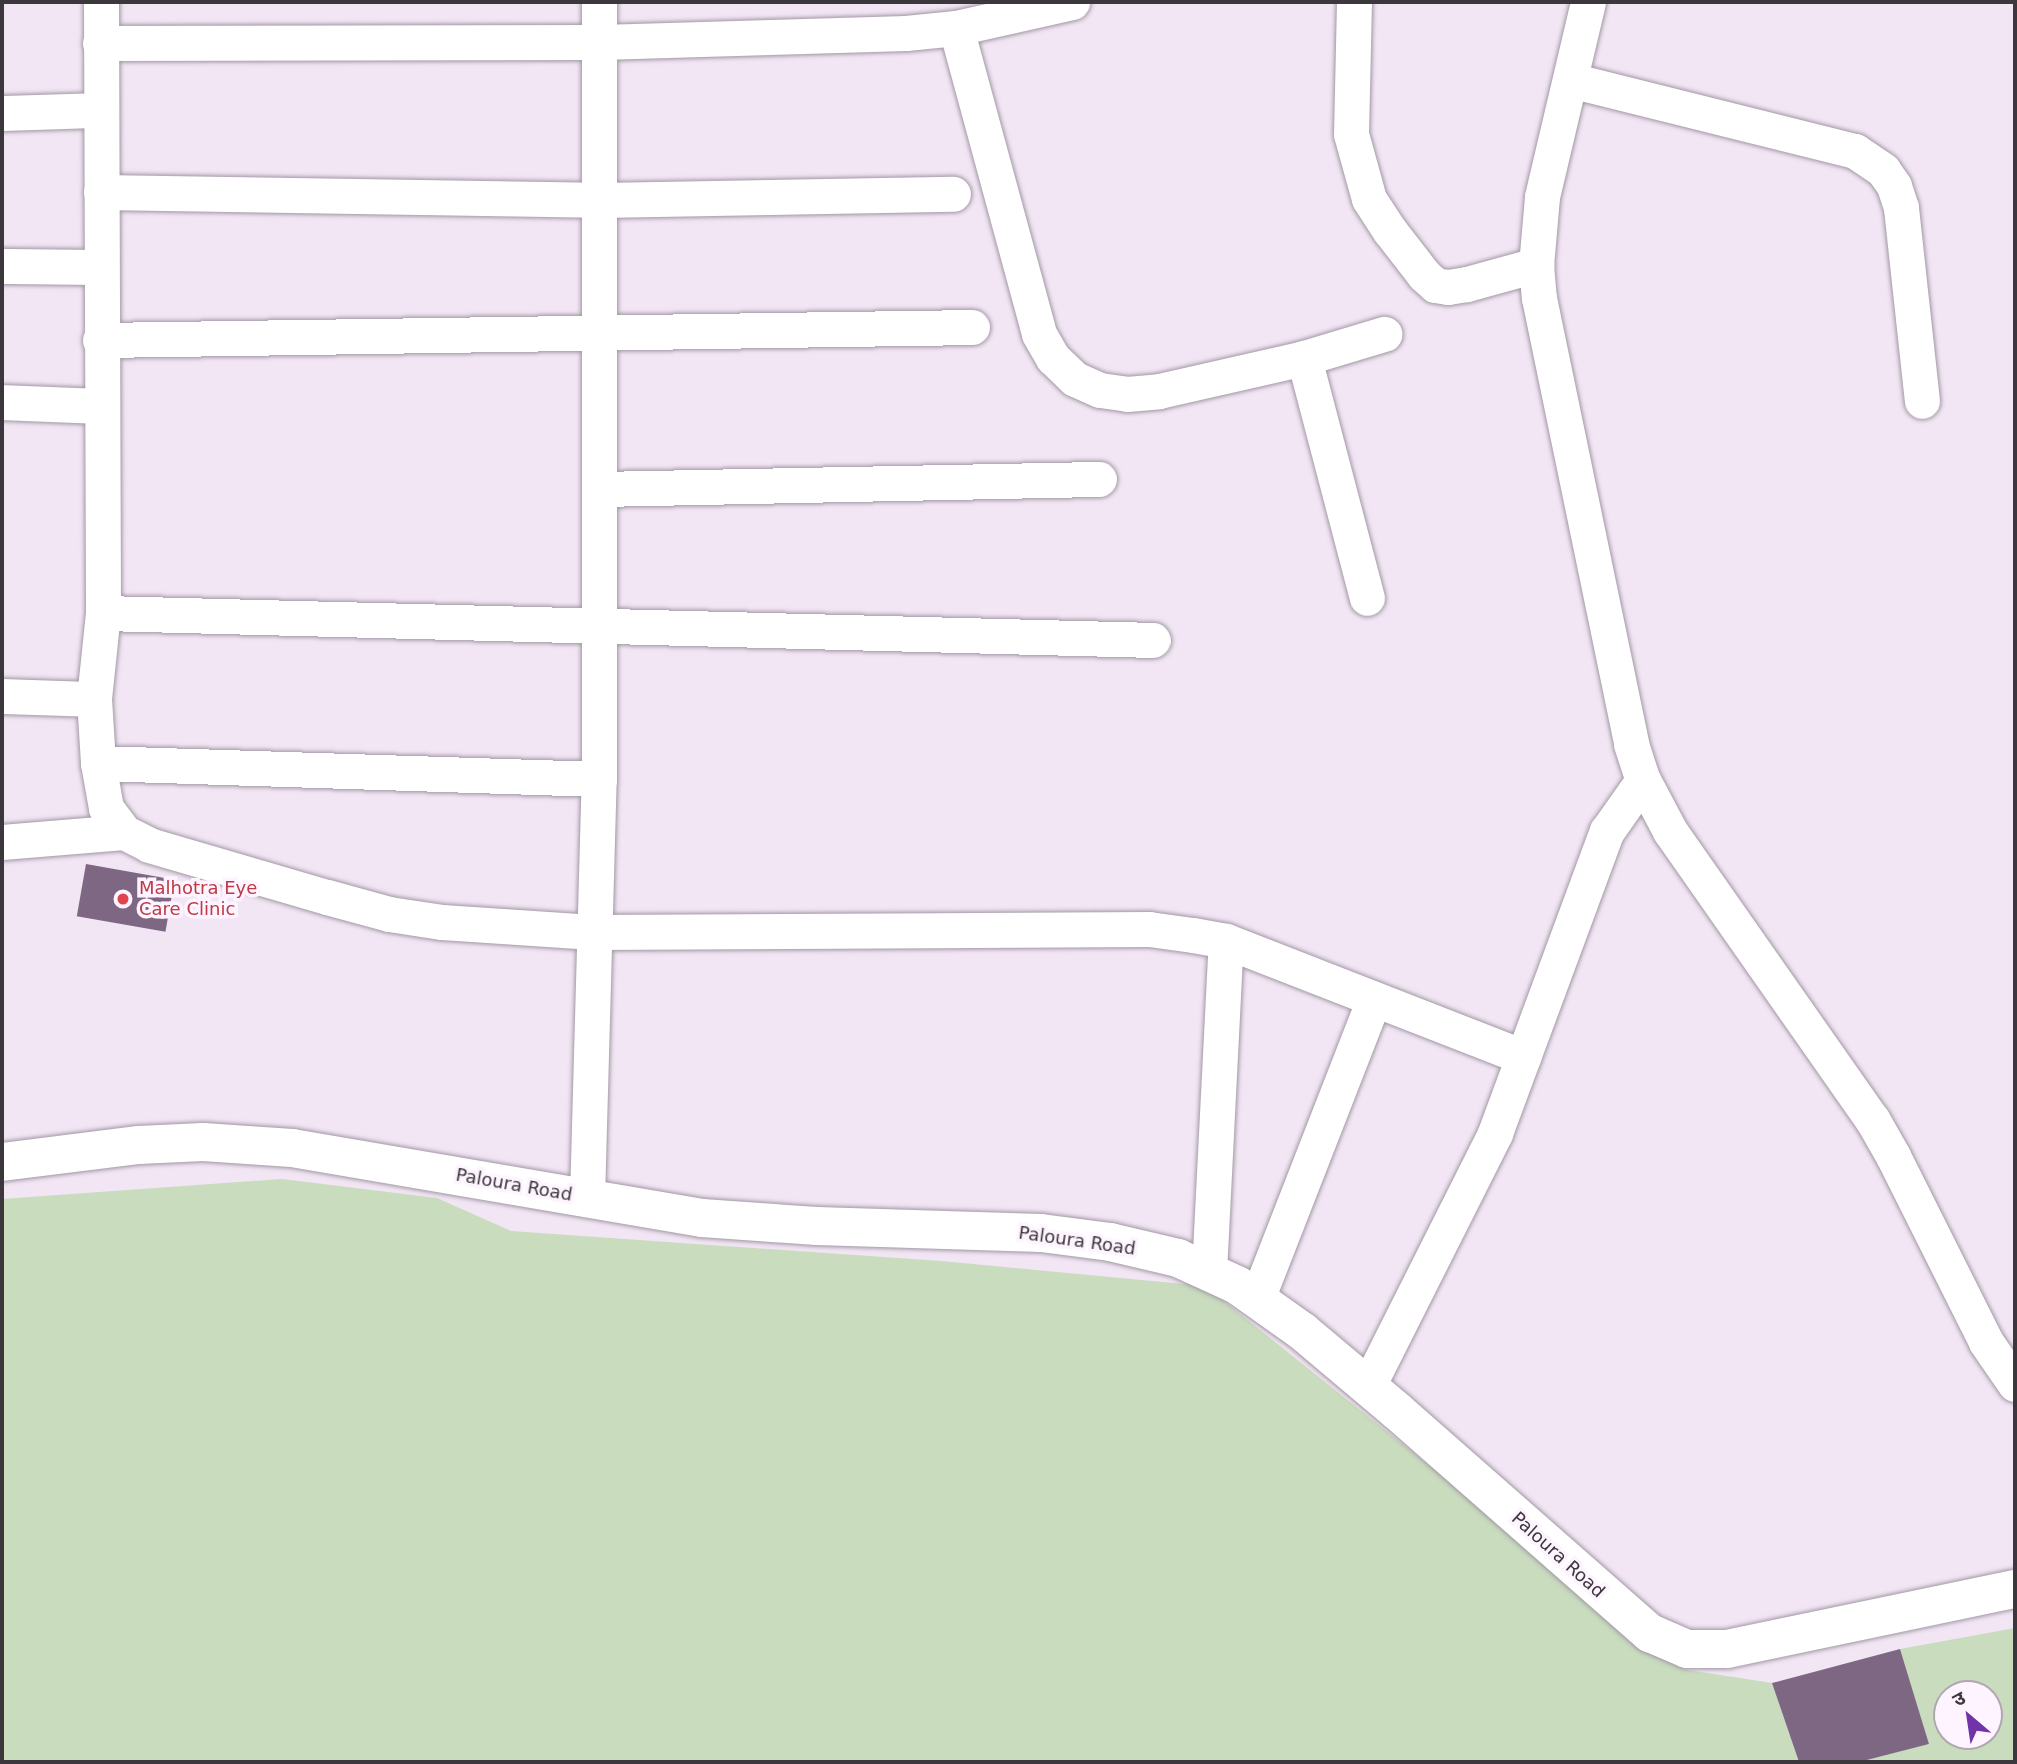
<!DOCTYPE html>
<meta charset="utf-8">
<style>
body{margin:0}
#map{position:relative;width:2017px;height:1764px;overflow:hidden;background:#f2e6f4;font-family:"DejaVu Sans","Noto Sans Devanagari",sans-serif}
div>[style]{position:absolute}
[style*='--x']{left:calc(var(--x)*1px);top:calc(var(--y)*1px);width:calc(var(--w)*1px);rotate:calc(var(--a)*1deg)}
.green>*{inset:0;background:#c9dcbe}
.building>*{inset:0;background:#7e6782;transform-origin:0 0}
.roads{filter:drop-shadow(0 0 2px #a298a4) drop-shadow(0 0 2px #a298a4)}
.minor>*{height:35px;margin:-17.5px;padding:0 17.5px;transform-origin:17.5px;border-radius:17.5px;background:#fff}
.secondary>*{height:38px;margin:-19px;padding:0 19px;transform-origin:19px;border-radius:19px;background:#fff}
.dots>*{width:19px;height:19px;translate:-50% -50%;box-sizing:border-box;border:4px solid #fef4ff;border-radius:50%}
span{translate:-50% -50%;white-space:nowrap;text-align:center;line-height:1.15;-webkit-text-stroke:7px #fef4ff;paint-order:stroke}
.health-label{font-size:18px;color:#be3a42}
.left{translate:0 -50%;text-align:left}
.street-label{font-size:18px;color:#3c373c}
.frame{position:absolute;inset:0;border:4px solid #3c373c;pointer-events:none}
.north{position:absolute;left:1933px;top:1680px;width:70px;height:70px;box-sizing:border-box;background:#fef4ff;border:2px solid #b0a8b1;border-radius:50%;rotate:331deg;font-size:19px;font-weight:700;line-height:28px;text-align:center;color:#3c373c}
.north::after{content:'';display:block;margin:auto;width:24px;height:32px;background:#7133a8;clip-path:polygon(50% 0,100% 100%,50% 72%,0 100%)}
</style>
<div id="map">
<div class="green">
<div style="clip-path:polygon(282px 1179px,437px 1198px,511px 1231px,941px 1261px,1205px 1286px,1515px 1534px,1639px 1649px,1688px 1670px,1772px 1683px,1799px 1762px,2px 1762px,2px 1199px)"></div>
<div style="clip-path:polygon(evenodd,2015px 1628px,2015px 1762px,1859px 1762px,1929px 1744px,1900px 1649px,2015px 1628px,1947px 1694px,1989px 1694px,1989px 1736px,1947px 1736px,1947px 1694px)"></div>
</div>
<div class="building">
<div style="left:86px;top:864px;width:90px;height:53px;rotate:10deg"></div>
<div style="clip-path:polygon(1900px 1649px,1929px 1744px,1859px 1762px,1799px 1762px,1772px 1683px)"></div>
</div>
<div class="roads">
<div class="minor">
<div style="--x:101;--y:2;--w:611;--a:89.81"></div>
<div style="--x:103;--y:613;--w:86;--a:96"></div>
<div style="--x:94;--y:699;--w:64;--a:86.4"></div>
<div style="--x:98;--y:763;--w:46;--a:79.9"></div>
<div style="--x:106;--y:808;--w:30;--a:53"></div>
<div style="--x:124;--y:832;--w:28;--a:27"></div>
<div style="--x:149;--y:845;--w:185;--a:16.3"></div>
<div style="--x:327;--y:897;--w:64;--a:15.3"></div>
<div style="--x:389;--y:914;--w:54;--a:8.6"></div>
<div style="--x:442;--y:922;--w:151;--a:3.8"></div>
<div style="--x:593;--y:932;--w:556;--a:-0.31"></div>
<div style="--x:1149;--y:929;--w:44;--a:7.8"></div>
<div style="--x:1193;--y:935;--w:34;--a:10"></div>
<div style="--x:1226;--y:941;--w:319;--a:21.3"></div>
<div style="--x:1354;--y:2;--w:132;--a:91.3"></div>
<div style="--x:1351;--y:134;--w:67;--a:74.5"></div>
<div style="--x:1369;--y:199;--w:38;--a:57"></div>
<div style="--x:1390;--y:231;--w:56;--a:52.3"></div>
<div style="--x:1424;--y:275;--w:15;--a:42"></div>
<div style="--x:1435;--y:285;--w:13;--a:9"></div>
<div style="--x:1448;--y:287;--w:19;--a:-9"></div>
<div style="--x:1467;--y:284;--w:72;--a:-15.4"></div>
<div style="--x:1588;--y:2;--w:200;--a:103.3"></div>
<div style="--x:1542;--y:197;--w:68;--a:95"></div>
<div style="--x:1536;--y:265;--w:33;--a:85"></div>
<div style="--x:1539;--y:298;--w:455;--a:78.3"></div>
<div style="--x:1631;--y:744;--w:38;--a:72"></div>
<div style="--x:1643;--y:780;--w:58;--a:62.1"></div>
<div style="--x:1670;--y:831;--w:352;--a:55"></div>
<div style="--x:1872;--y:1119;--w:43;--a:60.4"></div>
<div style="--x:1893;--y:1156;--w:208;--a:63.4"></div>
<div style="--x:1986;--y:1342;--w:51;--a:55.4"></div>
<div style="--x:956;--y:28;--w:317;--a:74.8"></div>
<div style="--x:1039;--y:334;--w:28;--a:60"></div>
<div style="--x:1053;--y:358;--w:30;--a:44"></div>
<div style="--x:1075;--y:379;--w:27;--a:24"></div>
<div style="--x:1100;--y:390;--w:27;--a:8"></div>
<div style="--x:1127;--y:394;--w:32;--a:-5"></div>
<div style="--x:1159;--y:391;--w:149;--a:-12.8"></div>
<div style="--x:1304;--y:358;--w:84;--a:-16.7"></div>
<div style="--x:100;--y:43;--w:500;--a:-0.11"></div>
<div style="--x:600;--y:42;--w:306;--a:-1.7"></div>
<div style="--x:906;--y:33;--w:50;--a:-5.7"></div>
<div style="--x:956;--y:28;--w:119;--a:-12.6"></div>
<div style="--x:1570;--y:80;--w:294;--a:14"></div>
<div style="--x:1855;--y:151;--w:34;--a:34"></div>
<div style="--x:1883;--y:170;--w:19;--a:55"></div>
<div style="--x:1894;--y:186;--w:23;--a:72"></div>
<div style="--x:1901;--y:208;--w:194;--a:83.8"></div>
<div style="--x:2;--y:113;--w:98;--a:-1.8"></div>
<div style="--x:101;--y:192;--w:499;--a:0.9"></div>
<div style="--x:600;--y:200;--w:353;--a:-1"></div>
<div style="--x:2;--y:266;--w:99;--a:0.6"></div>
<div style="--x:100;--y:340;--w:872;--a:-0.85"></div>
<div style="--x:1304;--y:358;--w:248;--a:75.3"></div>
<div style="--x:2;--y:402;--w:100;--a:2.3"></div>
<div style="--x:599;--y:489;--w:500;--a:-1.15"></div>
<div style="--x:103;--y:613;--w:1050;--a:1.47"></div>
<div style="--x:2;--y:696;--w:92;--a:1.9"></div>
<div style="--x:98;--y:763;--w:501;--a:1.83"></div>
<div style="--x:2;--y:842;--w:122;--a:-4.7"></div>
<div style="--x:587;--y:1198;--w:419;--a:-88.4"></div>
<div style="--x:599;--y:779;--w:777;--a:-90"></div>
<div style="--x:1209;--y:1272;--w:331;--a:-87.1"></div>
<div style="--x:1257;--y:1299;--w:322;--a:-68.7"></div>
<div style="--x:1368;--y:1386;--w:283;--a:-63.3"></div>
<div style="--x:1495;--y:1133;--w:322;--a:-69.7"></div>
<div style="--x:1607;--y:831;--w:62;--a:-54.8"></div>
</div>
<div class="secondary">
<div style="--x:2;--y:1162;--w:138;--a:-7.1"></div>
<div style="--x:139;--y:1145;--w:64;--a:-2.7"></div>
<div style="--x:203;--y:1142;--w:89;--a:3.9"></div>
<div style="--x:292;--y:1148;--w:416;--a:9.7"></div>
<div style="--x:702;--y:1218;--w:115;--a:4"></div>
<div style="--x:817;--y:1226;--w:224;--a:1.8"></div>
<div style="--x:1041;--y:1233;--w:70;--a:7.4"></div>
<div style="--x:1110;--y:1242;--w:70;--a:13.2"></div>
<div style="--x:1178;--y:1258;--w:65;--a:24.6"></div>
<div style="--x:1237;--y:1285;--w:80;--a:35.3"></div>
<div style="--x:1302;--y:1331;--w:124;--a:40.1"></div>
<div style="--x:1397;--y:1411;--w:337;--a:41.3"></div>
<div style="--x:1650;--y:1633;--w:40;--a:23.4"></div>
<div style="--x:1687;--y:1649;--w:40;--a:0"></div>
<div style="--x:1727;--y:1649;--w:294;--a:-11.8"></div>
</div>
</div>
<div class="dots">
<div style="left:123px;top:899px;background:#e0444e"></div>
</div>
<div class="health-label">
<span class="left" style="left:139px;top:899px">Malhotra Eye<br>Care Clinic</span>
</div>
<div class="street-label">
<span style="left:514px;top:1185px;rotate:10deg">Paloura Road</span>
<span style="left:1077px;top:1241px;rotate:8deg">Paloura Road</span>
<span style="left:1558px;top:1555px;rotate:42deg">Paloura Road</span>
</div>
<div class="frame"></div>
<div class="north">उ</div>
</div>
